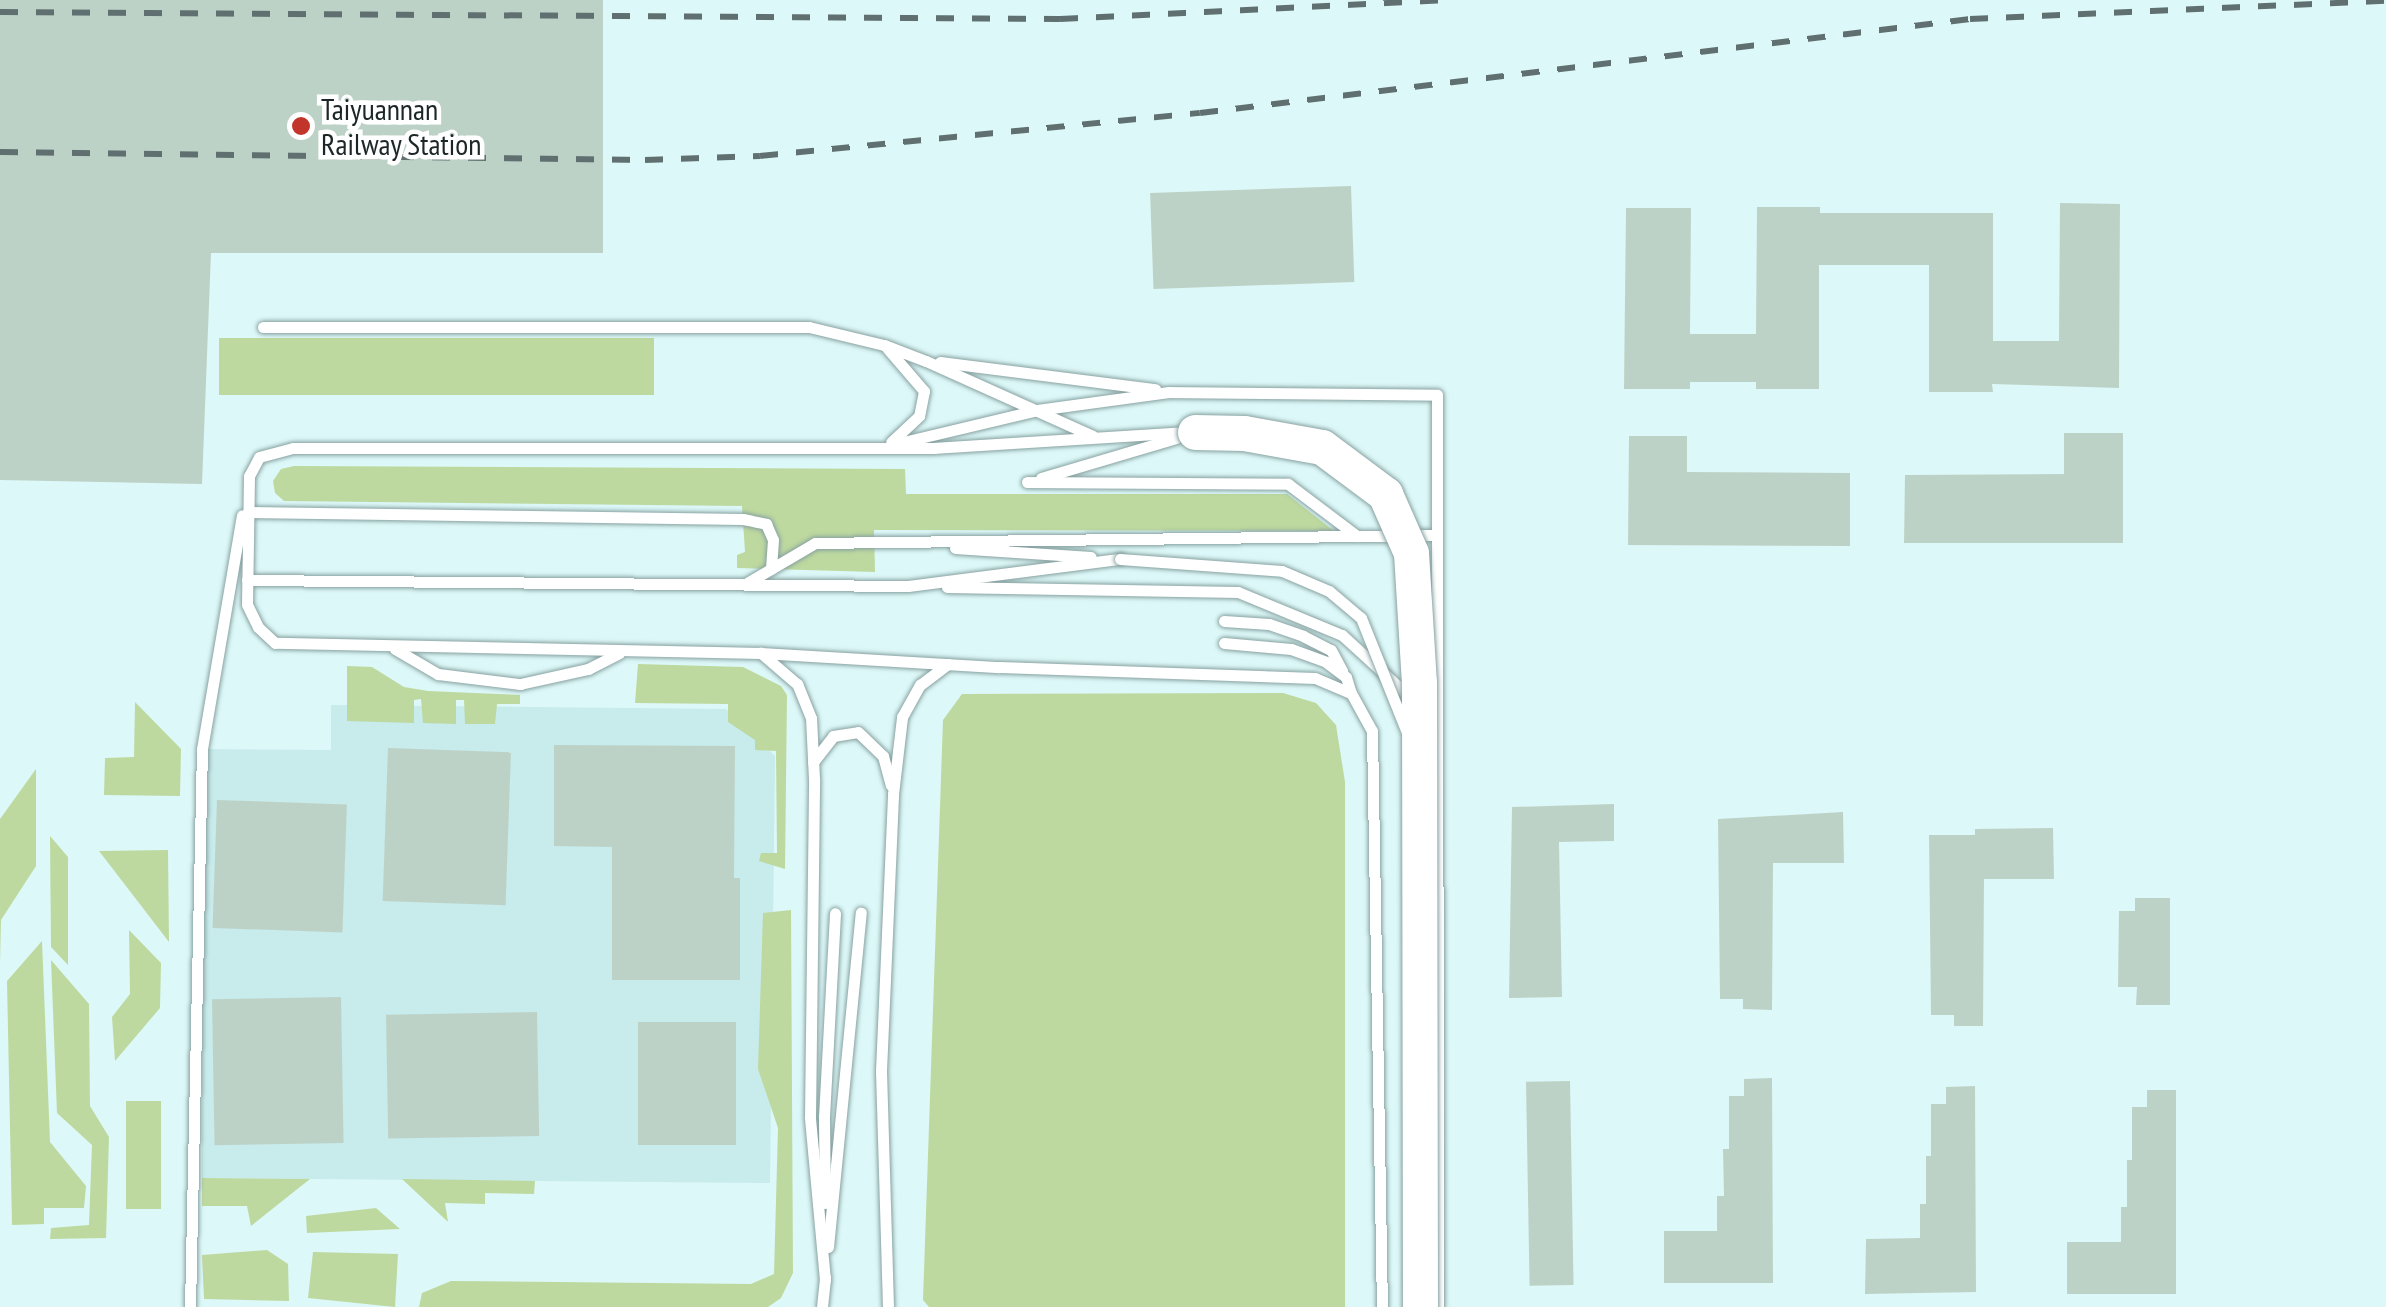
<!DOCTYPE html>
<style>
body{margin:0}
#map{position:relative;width:2386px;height:1307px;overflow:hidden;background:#ddf8f8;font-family:"PT Sans Narrow",sans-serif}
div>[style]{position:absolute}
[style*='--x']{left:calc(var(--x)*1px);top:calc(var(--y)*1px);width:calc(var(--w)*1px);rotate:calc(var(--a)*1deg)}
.built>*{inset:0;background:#c8ebeb}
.green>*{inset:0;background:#bdd99f;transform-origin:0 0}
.building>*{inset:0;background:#bdd2c7;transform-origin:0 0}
.roads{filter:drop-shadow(0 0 2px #88a1a1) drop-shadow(0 0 2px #88a1a1)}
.service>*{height:11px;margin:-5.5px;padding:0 5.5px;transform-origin:5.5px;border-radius:5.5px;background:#fff}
.rail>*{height:6px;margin-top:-3px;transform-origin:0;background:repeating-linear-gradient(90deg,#607070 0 18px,transparent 0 36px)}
.bridges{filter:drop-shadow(0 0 2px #88a1a1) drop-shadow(0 0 2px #88a1a1)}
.service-bridge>*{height:11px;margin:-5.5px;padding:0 5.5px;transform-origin:5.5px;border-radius:5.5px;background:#fff}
.trunk-bridge>*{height:35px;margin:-17.5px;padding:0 17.5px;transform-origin:17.5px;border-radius:17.5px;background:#fff}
.dots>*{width:28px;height:28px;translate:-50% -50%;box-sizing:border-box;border:5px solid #fff;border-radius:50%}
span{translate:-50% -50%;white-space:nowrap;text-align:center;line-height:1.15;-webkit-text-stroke:9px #fff;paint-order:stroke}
.poi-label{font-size:30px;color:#1c2626}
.left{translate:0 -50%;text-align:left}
</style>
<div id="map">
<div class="built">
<div style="clip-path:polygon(331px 705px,726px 709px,775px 756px,770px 1183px,202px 1178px,202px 749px,331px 750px)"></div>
</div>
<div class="green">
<div style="left:219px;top:338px;width:435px;height:57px"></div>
<div style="clip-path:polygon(294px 466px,905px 469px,906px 494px,1287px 494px,1334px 531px,874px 530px,875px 572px,737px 568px,737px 555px,745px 552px,742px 506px,284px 501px,275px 493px,273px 481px,281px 469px)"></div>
<div style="clip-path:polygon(638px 664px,743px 667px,781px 686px,787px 695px,785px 869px,759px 861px,761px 853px,777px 853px,776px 751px,755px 750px,755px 740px,728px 722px,728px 704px,635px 703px)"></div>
<div style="clip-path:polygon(347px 666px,372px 667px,404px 687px,428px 691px,520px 695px,520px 704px,497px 704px,495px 724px,465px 724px,464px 700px,456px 700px,456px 724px,423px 723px,421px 699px,414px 700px,414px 723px,347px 721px)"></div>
<div style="clip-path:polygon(1283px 693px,1316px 703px,1336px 725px,1345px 782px,1345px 1307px,929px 1307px,923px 1300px,943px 720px,962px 694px)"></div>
<div style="clip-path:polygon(135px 702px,181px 749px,180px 796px,104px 795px,105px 758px,134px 757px)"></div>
<div style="clip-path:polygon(36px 769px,36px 866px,1px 920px,0 963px,0 819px)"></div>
<div style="clip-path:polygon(50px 836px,68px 857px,68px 965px,51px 947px)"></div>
<div style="clip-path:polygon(168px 850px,169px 942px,99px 851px)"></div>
<div style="clip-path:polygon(791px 910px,793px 1273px,781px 1298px,768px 1307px,419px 1307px,422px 1293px,451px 1281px,751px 1284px,774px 1274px,778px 1128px,758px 1069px,763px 913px)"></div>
<div style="clip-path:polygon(129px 930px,161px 963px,160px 1008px,115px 1061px,112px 1017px,130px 994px)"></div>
<div style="clip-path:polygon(42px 941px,50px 1142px,86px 1186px,84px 1208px,44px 1208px,44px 1224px,12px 1225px,7px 981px)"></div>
<div style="clip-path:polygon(51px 960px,89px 1004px,90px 1106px,109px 1137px,106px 1238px,50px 1239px,51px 1228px,89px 1225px,92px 1145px,57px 1113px)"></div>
<div style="left:126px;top:1101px;width:35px;height:108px"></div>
<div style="clip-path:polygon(202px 1178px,310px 1179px,251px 1226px,247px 1206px,202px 1206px)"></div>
<div style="clip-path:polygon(402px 1179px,535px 1181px,534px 1194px,485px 1193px,485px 1204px,445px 1203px,448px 1222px)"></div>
<div style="clip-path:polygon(376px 1208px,400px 1229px,307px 1233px,306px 1216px)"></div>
<div style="clip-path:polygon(267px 1250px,288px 1264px,289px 1301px,204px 1299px,202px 1255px)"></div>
<div style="clip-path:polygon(313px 1252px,398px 1254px,395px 1307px,308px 1298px)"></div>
</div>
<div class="building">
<div style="clip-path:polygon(0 0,603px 0,603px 253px,211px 253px,202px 484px,0 480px)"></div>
<div style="left:1351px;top:186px;width:96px;height:201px;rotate:88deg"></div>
<div style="clip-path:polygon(2060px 203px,2120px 204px,2119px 388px,1992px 384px,1993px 392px,1929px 392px,1929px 265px,1819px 265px,1819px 389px,1756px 389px,1756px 382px,1690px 382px,1690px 389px,1624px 389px,1626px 208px,1691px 208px,1690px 334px,1756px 334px,1757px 207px,1820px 207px,1820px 213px,1993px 213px,1993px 341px,2059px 341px)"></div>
<div style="clip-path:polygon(2064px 433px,2123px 433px,2123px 543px,1904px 543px,1905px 475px,2064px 474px)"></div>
<div style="clip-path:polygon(1629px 436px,1687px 436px,1687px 472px,1850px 473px,1850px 546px,1628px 545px)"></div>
<div style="clip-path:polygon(554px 745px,735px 746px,734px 878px,740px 878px,740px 980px,612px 980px,612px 847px,554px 846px)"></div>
<div style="left:388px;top:748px;width:123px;height:153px;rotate:2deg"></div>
<div style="left:217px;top:800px;width:130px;height:128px;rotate:2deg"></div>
<div style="clip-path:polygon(1614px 804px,1614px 841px,1559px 842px,1562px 997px,1509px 998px,1512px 807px)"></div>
<div style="clip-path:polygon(1843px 812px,1844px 863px,1773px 863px,1772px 1010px,1743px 1009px,1743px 999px,1720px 999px,1718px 819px)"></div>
<div style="clip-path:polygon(2053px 828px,2054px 879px,1984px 879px,1983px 1026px,1954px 1026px,1954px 1015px,1931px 1015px,1929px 835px,1975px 835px,1975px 829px)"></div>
<div style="clip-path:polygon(2135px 898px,2170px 898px,2170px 1005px,2136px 1005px,2137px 987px,2118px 987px,2119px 911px,2135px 911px)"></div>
<div style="left:341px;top:997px;width:146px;height:129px;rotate:89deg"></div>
<div style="left:537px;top:1012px;width:124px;height:151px;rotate:89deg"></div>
<div style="left:736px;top:1022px;width:123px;height:98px;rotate:90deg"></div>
<div style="clip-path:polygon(1772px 1078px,1773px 1283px,1664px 1283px,1664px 1231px,1717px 1231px,1717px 1196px,1724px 1196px,1723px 1149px,1729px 1149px,1729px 1096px,1744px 1096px,1744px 1079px)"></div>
<div style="left:1570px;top:1081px;width:204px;height:44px;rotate:89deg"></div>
<div style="clip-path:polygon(1975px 1086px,1976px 1292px,1865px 1294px,1866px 1239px,1920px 1238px,1920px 1204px,1926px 1204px,1926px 1156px,1931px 1156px,1931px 1104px,1946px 1104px,1946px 1087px)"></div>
<div style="clip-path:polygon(2147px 1090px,2176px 1090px,2176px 1294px,2067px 1294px,2067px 1242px,2121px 1242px,2121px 1207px,2127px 1207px,2127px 1160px,2132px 1160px,2132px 1107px,2147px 1107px)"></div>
</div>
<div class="roads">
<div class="service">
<div style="--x:263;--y:327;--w:546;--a:0"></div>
<div style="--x:809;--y:327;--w:77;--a:13.5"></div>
<div style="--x:884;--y:345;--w:45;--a:20.9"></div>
<div style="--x:926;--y:361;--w:183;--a:24.2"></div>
<div style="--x:887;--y:348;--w:57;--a:49.3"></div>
<div style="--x:924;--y:391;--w:25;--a:101"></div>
<div style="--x:919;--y:416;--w:38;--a:137"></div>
<div style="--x:940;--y:362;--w:217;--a:7.2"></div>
<div style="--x:899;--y:443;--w:142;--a:-13.4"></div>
<div style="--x:1037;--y:410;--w:133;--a:-7.8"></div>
<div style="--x:1169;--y:392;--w:268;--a:0.6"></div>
<div style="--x:1437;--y:395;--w:912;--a:89.94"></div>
<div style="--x:1041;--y:478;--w:141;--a:-16.5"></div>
<div style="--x:1027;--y:482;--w:261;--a:0.4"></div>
<div style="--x:1288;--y:484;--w:86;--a:37"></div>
<div style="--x:248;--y:512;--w:495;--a:0.8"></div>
<div style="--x:743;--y:519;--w:24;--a:12"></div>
<div style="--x:766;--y:524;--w:17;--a:66"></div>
<div style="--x:773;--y:540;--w:29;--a:94"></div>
<div style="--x:955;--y:548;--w:136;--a:3.8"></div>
<div style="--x:247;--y:580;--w:661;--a:0.52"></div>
<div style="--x:908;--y:586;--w:214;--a:-7.3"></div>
<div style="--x:747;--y:583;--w:79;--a:-30.5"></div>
<div style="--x:815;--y:543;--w:622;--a:-0.74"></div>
<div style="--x:947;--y:587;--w:291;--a:1"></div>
<div style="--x:1238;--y:592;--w:113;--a:22.5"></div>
<div style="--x:1342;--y:635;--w:93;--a:42.4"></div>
<div style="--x:1224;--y:621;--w:45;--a:3.8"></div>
<div style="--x:1269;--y:624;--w:36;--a:19"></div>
<div style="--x:1303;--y:636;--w:31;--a:27"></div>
<div style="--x:1331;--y:650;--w:24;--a:62"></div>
<div style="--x:1224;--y:643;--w:67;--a:5.1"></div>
<div style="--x:1291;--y:649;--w:37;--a:20"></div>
<div style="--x:1326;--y:662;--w:25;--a:37"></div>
<div style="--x:1346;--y:677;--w:17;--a:73"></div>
<div style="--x:395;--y:649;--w:50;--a:30.2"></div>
<div style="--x:438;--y:674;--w:83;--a:7"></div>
<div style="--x:520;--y:684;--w:70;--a:-12.4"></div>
<div style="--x:588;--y:669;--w:35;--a:-27"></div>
<div style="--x:761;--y:653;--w:239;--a:3.4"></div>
<div style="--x:1000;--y:667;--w:315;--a:2"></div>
<div style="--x:1315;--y:678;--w:39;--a:23"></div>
<div style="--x:1351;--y:693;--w:43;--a:61.1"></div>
<div style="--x:1372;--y:731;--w:576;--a:89.01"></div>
<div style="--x:813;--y:762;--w:33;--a:-52"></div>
<div style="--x:833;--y:736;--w:25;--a:-9"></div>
<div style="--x:858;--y:732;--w:35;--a:44"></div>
<div style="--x:883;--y:756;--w:30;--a:75"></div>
<div style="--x:825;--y:1203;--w:86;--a:-90.7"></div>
<div style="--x:824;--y:1117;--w:204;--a:-86.9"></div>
<div style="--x:828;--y:1247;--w:336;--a:-84.4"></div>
<div style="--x:825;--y:1280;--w:164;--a:-95.3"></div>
<div style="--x:810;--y:1117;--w:338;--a:-89.3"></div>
<div style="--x:814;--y:779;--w:61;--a:-92.8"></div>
<div style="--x:811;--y:718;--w:37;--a:-112"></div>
<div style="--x:797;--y:684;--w:48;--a:-139.3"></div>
<div style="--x:761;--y:653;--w:486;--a:-178.8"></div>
<div style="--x:275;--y:643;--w:23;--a:-137"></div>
<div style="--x:258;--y:627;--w:25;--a:-116"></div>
<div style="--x:247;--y:604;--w:128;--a:-89.1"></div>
<div style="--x:249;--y:476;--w:21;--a:-62"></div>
<div style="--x:259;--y:457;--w:35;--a:-15"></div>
<div style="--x:293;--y:448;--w:641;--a:0"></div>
<div style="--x:934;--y:448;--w:256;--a:-3.6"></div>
<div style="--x:190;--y:1307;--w:558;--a:-88.77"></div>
<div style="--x:202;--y:749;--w:237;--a:-80.3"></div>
<div style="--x:822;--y:1307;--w:30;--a:-84"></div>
<div style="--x:888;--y:1307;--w:236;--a:-91.7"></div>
<div style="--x:881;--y:1071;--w:277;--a:-87.5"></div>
<div style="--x:893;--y:794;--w:78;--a:-83.3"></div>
<div style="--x:902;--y:717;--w:37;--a:-61"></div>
<div style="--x:920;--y:685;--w:35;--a:-37"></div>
</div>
</div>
<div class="rail">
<div style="--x:0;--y:12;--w:1060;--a:0.38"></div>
<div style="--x:1060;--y:19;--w:383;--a:-2.8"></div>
<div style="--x:0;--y:152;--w:645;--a:0.71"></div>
<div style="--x:645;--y:160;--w:115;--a:-2"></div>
<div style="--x:760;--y:156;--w:442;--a:-5.6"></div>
<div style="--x:1200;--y:113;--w:776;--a:-6.96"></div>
<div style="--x:1970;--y:19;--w:416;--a:-2.5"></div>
</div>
<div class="bridges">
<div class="service-bridge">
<div style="--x:1120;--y:559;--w:162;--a:4.2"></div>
<div style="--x:1282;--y:571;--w:51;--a:23.1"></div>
<div style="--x:1329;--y:591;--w:42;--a:40.2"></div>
<div style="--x:1361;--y:618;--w:121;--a:68.1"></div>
</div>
<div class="trunk-bridge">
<div style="--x:1195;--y:432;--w:49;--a:1.2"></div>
<div style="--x:1244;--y:433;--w:79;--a:10.2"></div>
<div style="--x:1322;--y:447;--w:79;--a:36.7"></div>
<div style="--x:1385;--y:494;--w:64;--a:66.2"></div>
<div style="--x:1411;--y:553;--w:129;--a:86.5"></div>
<div style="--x:1419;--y:682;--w:625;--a:89.91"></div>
</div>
</div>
<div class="dots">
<div style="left:301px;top:126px;background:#c2352a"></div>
</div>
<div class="poi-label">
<span class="left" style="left:321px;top:126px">Taiyuannan<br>Railway Station</span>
</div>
</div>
